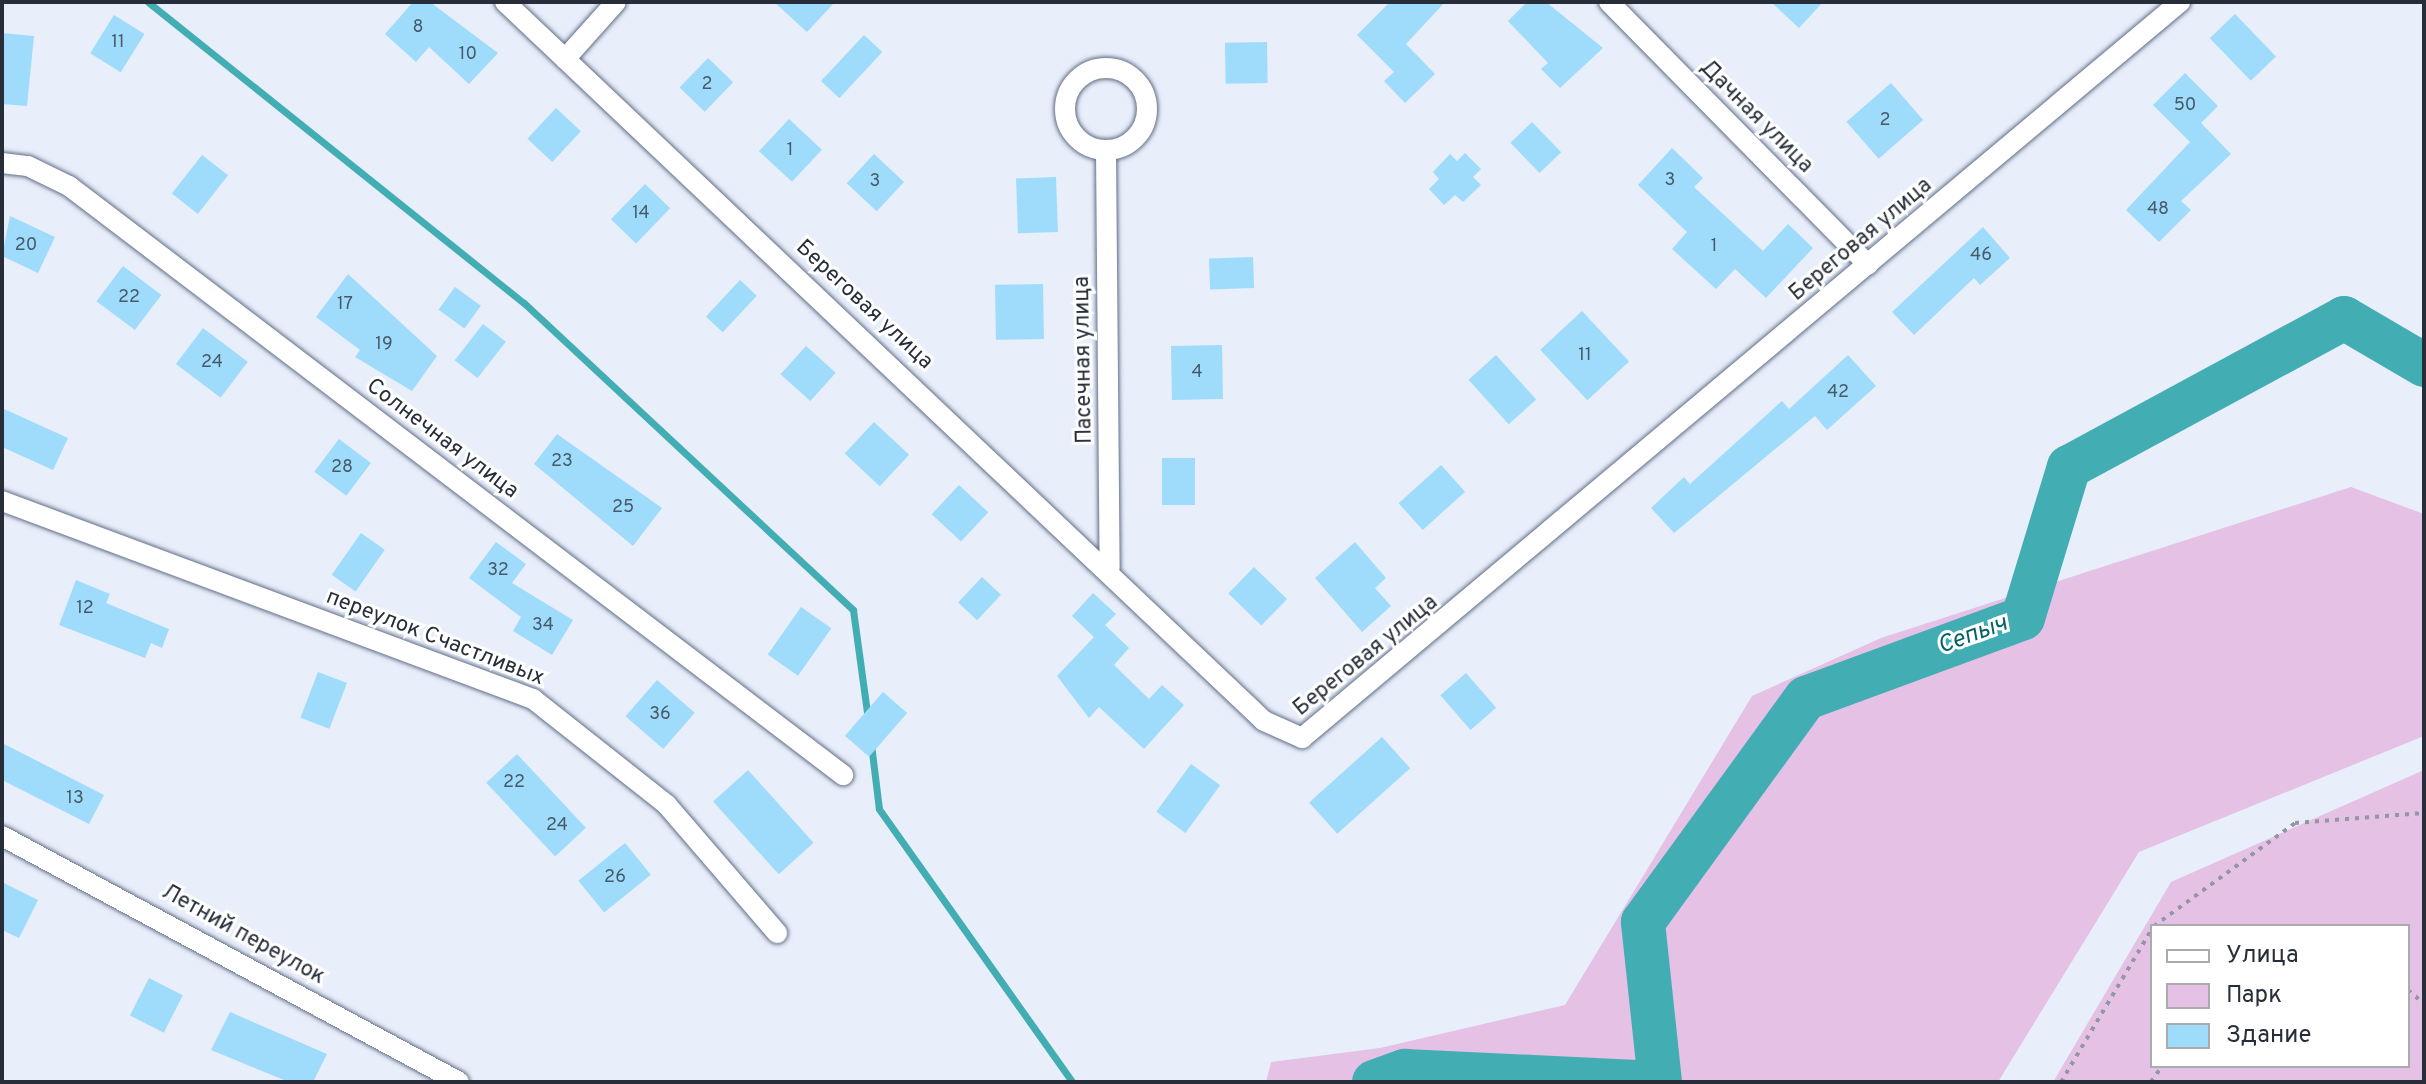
<!DOCTYPE html>
<meta charset="utf-8">
<style>
body{margin:0}
#map{position:relative;width:2426px;height:1084px;overflow:hidden;background:#e8eefa;font-family:Overpass,sans-serif}
div>[style]{position:absolute}
[style*='--x']{left:calc(var(--x)*1px);top:calc(var(--y)*1px);width:calc(var(--w)*1px);rotate:calc(var(--a)*1deg)}
.green>*{inset:0;background:#e5c1e6}
.stream>*{height:7px;margin:-3.5px;padding:0 3.5px;transform-origin:3.5px;border-radius:3.5px;background:#43adb4}
.river>*{height:44px;margin:-22px;padding:0 22px;transform-origin:22px;border-radius:22px;background:#43adb4}
.building>*{inset:0;background:#9fdcfc;transform-origin:0 0}
.path>*{height:4px;margin-top:-2px;transform-origin:0;background:repeating-linear-gradient(90deg,#9197a3 0 4px,transparent 0 10px)}
.roads{filter:drop-shadow(0 0 2px #616e87) drop-shadow(0 0 2px #616e87)}
.street>*{height:20px;margin:-10px;padding:0 10px;transform-origin:10px;border-radius:10px;background:#fff}
.street>.ring{margin:-10px;padding:0;box-sizing:content-box;background:none;border:20px solid #fff;border-radius:50%}
span{translate:-50% -50%;white-space:nowrap;text-align:center;line-height:1.15;-webkit-text-stroke:6px #fff;paint-order:stroke}
.number-label{font-size:18px;color:#465a6a}
.number-label span{-webkit-text-stroke-width:0}
.street-label{font-size:22px;color:#282e39}
.water-label{font-size:24px;color:#046267;font-style:italic}
.frame{position:absolute;inset:0;border:4px solid #282e39;pointer-events:none}
.legend{position:absolute;left:2150px;top:924px;width:260px;height:144px;box-sizing:border-box;background:#fff;border:2px solid #a9abb0;margin:0;padding:10px 14px;list-style:none;font-size:24px;color:#282e39}
.legend li{display:flex;align-items:center;gap:16px;height:40px}
.legend b{width:40px;border:2px solid #a9abb0}
</style>
<div id="map">
<div class="green">
<div style="clip-path:polygon(2351px 487px,2424px 514px,2424px 736px,2139px 852px,1998px 1082px,1266px 1082px,1271px 1062px,1380px 1048px,1565px 1005px,1752px 696px,1881px 638px)"></div>
<div style="clip-path:polygon(evenodd,2424px 770px,2424px 1082px,2053px 1082px,2171px 882px,2424px 770px,2152px 926px,2408px 926px,2408px 1066px,2152px 1066px,2152px 926px)"></div>
</div>
<div class="stream">
<div style="--x:148;--y:2;--w:482;--a:38.7"></div>
<div style="--x:524;--y:303;--w:450;--a:43"></div>
<div style="--x:853;--y:610;--w:111;--a:82.2"></div>
<div style="--x:871;--y:744;--w:65;--a:83"></div>
<div style="--x:879;--y:809;--w:334;--a:54.7"></div>
</div>
<div class="river">
<div style="--x:1374;--y:1082;--w:33;--a:-20"></div>
<div style="--x:1405;--y:1071;--w:237;--a:2.7"></div>
<div style="--x:1660;--y:1082;--w:161;--a:-96.1"></div>
<div style="--x:1643;--y:922;--w:277;--a:-54"></div>
<div style="--x:1806;--y:698;--w:231;--a:-20.2"></div>
<div style="--x:2023;--y:618;--w:158;--a:-73.1"></div>
<div style="--x:2069;--y:467;--w:313;--a:-28.4"></div>
<div style="--x:2344;--y:318;--w:93;--a:30.4"></div>
</div>
<div class="building">
<div style="clip-path:polygon(413px 2px,430px 2px,498px 53px,469px 84px,429px 47px,416px 62px,385px 34px)"></div>
<div style="clip-path:polygon(774px 2px,835px 2px,807px 32px)"></div>
<div style="clip-path:polygon(1390px 2px,1445px 2px,1406px 44px,1435px 74px,1405px 103px,1384px 81px,1394px 72px,1357px 35px)"></div>
<div style="clip-path:polygon(1527px 2px,1546px 2px,1603px 48px,1560px 88px,1541px 69px,1548px 63px,1508px 21px)"></div>
<div style="clip-path:polygon(1771px 2px,1823px 2px,1799px 28px)"></div>
<div style="left:2235px;top:14px;width:59px;height:35px;rotate:46deg"></div>
<div style="left:114px;top:15px;width:36px;height:45px;rotate:32deg"></div>
<div style="clip-path:polygon(2px 33px,34px 36px,27px 106px,2px 104px)"></div>
<div style="left:864px;top:35px;width:25px;height:63px;rotate:43deg"></div>
<div style="left:1267px;top:42px;width:41px;height:42px;rotate:89deg"></div>
<div style="left:708px;top:58px;width:35px;height:41px;rotate:44deg"></div>
<div style="clip-path:polygon(2185px 73px,2218px 106px,2201px 123px,2231px 154px,2181px 201px,2191px 210px,2159px 242px,2126px 210px,2190px 142px,2153px 105px)"></div>
<div style="left:1891px;top:83px;width:49px;height:59px;rotate:49deg"></div>
<div style="left:556px;top:108px;width:34px;height:42px;rotate:43deg"></div>
<div style="left:789px;top:119px;width:45px;height:44px;rotate:43deg"></div>
<div style="left:1532px;top:122px;width:42px;height:30px;rotate:46deg"></div>
<div style="clip-path:polygon(1672px 148px,1703px 178px,1694px 187px,1763px 251px,1788px 224px,1813px 248px,1766px 298px,1735px 269px,1716px 289px,1672px 249px,1687px 232px,1638px 185px)"></div>
<div style="clip-path:polygon(1465px 153px,1481px 169px,1473px 177px,1481px 185px,1463px 202px,1455px 195px,1444px 205px,1429px 189px,1439px 179px,1433px 172px,1450px 154px,1457px 161px)"></div>
<div style="left:874px;top:154px;width:41px;height:40px;rotate:43deg"></div>
<div style="left:202px;top:155px;width:33px;height:49px;rotate:38deg"></div>
<div style="left:1056px;top:177px;width:55px;height:40px;rotate:88deg"></div>
<div style="left:645px;top:184px;width:35px;height:49px;rotate:44deg"></div>
<div style="clip-path:polygon(10px 216px,55px 237px,38px 273px,2px 256px)"></div>
<div style="clip-path:polygon(1983px 227px,2010px 258px,1980px 285px,1974px 278px,1914px 335px,1892px 312px)"></div>
<div style="left:1253px;top:257px;width:31px;height:44px;rotate:88deg"></div>
<div style="left:123px;top:266px;width:48px;height:44px;rotate:37deg"></div>
<div style="clip-path:polygon(348px 274px,437px 356px,412px 391px,355px 357px,360px 350px,316px 317px)"></div>
<div style="left:740px;top:280px;width:23px;height:50px;rotate:43deg"></div>
<div style="left:1043px;top:284px;width:55px;height:48px;rotate:89deg"></div>
<div style="left:455px;top:287px;width:32px;height:28px;rotate:36deg"></div>
<div style="left:1582px;top:311px;width:69px;height:57px;rotate:47deg"></div>
<div style="left:483px;top:324px;width:29px;height:46px;rotate:38deg"></div>
<div style="left:203px;top:328px;width:56px;height:45px;rotate:37deg"></div>
<div style="left:1222px;top:345px;width:54px;height:51px;rotate:89deg"></div>
<div style="left:806px;top:346px;width:40px;height:38px;rotate:42deg"></div>
<div style="left:1496px;top:355px;width:60px;height:37px;rotate:48deg"></div>
<div style="clip-path:polygon(1848px 355px,1876px 386px,1827px 430px,1815px 416px,1674px 533px,1651px 508px,1684px 477px,1690px 484px,1782px 401px,1789px 409px)"></div>
<div style="clip-path:polygon(2px 408px,68px 438px,53px 470px,2px 447px)"></div>
<div style="left:874px;top:422px;width:48px;height:43px;rotate:43deg"></div>
<div style="clip-path:polygon(557px 434px,662px 508px,633px 546px,534px 464px)"></div>
<div style="left:339px;top:439px;width:40px;height:41px;rotate:37deg"></div>
<div style="left:1162px;top:458px;width:33px;height:47px"></div>
<div style="left:1441px;top:465px;width:36px;height:57px;rotate:48deg"></div>
<div style="left:959px;top:485px;width:40px;height:40px;rotate:43deg"></div>
<div style="left:361px;top:533px;width:29px;height:51px;rotate:35deg"></div>
<div style="clip-path:polygon(496px 542px,526px 564px,512px 583px,573px 620px,552px 655px,513px 631px,521px 617px,469px 578px)"></div>
<div style="clip-path:polygon(1355px 542px,1386px 578px,1375px 588px,1391px 606px,1362px 632px,1315px 578px)"></div>
<div style="left:1254px;top:567px;width:46px;height:37px;rotate:44deg"></div>
<div style="left:982px;top:577px;width:26px;height:35px;rotate:43deg"></div>
<div style="clip-path:polygon(76px 580px,110px 594px,106px 603px,169px 629px,162px 648px,151px 643px,145px 658px,59px 625px)"></div>
<div style="clip-path:polygon(1093px 593px,1116px 614px,1105px 625px,1129px 648px,1114px 665px,1149px 699px,1162px 685px,1184px 705px,1144px 749px,1099px 707px,1089px 718px,1057px 676px,1094px 637px,1072px 616px)"></div>
<div style="left:801px;top:607px;width:37px;height:58px;rotate:35deg"></div>
<div style="left:318px;top:672px;width:31px;height:49px;rotate:21deg"></div>
<div style="left:1466px;top:673px;width:46px;height:34px;rotate:49deg"></div>
<div style="left:657px;top:680px;width:50px;height:48px;rotate:41deg"></div>
<div style="left:883px;top:692px;width:32px;height:58px;rotate:41deg"></div>
<div style="left:1382px;top:737px;width:42px;height:98px;rotate:48deg"></div>
<div style="clip-path:polygon(2px 743px,104px 795px,89px 824px,2px 780px)"></div>
<div style="left:517px;top:754px;width:101px;height:42px;rotate:47deg"></div>
<div style="left:1191px;top:764px;width:36px;height:59px;rotate:36deg"></div>
<div style="left:748px;top:770px;width:98px;height:47px;rotate:48deg"></div>
<div style="left:625px;top:843px;width:41px;height:60px;rotate:51deg"></div>
<div style="clip-path:polygon(2px 882px,38px 900px,19px 938px,2px 930px)"></div>
<div style="left:149px;top:978px;width:38px;height:42px;rotate:27deg"></div>
<div style="clip-path:polygon(230px 1012px,327px 1054px,313px 1082px,289px 1082px,211px 1050px)"></div>
</div>
<div class="path">
<div style="--x:2154;--y:926;--w:175;--a:-36.1"></div>
<div style="--x:2295;--y:823;--w:129;--a:-4.4"></div>
<div style="--x:2408;--y:990;--w:21;--a:41"></div>
<div style="--x:2061;--y:1082;--w:178;--a:-59.3"></div>
<div style="--x:2151;--y:1082;--w:19;--a:-55"></div>
</div>
<div class="roads">
<div class="street">
<div style="--x:505;--y:2;--w:1045;--a:43.45"></div>
<div style="--x:1264;--y:721;--w:42;--a:24.1"></div>
<div style="--x:1302;--y:738;--w:1146;--a:-39.97"></div>
<div style="--x:1609;--y:2;--w:369;--a:45.4"></div>
<div style="--x:565;--y:59;--w:76;--a:-48.2"></div>
<div class="ring" style="left:1065px;top:68px;width:62px;height:62px"></div>
<div style="--x:1106;--y:151;--w:417;--a:89.5"></div>
<div style="--x:2;--y:163;--w:26;--a:7"></div>
<div style="--x:28;--y:166;--w:46;--a:26"></div>
<div style="--x:69;--y:186;--w:973;--a:37.27"></div>
<div style="--x:2;--y:501;--w:567;--a:20.45"></div>
<div style="--x:533;--y:699;--w:171;--a:38.3"></div>
<div style="--x:667;--y:805;--w:169;--a:49.3"></div>
<div style="--x:2;--y:836;--w:519;--a:28.29"></div>
</div>
</div>
<div class="number-label">
<span style="left:418px;top:28px">8</span>
<span style="left:118px;top:43px">11</span>
<span style="left:468px;top:55px">10</span>
<span style="left:707px;top:85px">2</span>
<span style="left:2185px;top:106px">50</span>
<span style="left:1885px;top:121px">2</span>
<span style="left:790px;top:151px">1</span>
<span style="left:1670px;top:181px">3</span>
<span style="left:875px;top:182px">3</span>
<span style="left:2158px;top:210px">48</span>
<span style="left:641px;top:214px">14</span>
<span style="left:26px;top:246px">20</span>
<span style="left:1714px;top:247px">1</span>
<span style="left:1981px;top:256px">46</span>
<span style="left:129px;top:298px">22</span>
<span style="left:345px;top:305px">17</span>
<span style="left:384px;top:345px">19</span>
<span style="left:1585px;top:356px">11</span>
<span style="left:212px;top:363px">24</span>
<span style="left:1197px;top:373px">4</span>
<span style="left:1838px;top:393px">42</span>
<span style="left:562px;top:462px">23</span>
<span style="left:342px;top:468px">28</span>
<span style="left:623px;top:508px">25</span>
<span style="left:498px;top:571px">32</span>
<span style="left:85px;top:609px">12</span>
<span style="left:543px;top:626px">34</span>
<span style="left:660px;top:715px">36</span>
<span style="left:514px;top:783px">22</span>
<span style="left:75px;top:799px">13</span>
<span style="left:557px;top:826px">24</span>
<span style="left:615px;top:878px">26</span>
</div>
<div class="street-label">
<span style="left:1756px;top:117px;rotate:45deg">Дачная улица</span>
<span style="left:1861px;top:240px;rotate:-40deg">Береговая улица</span>
<span style="left:864px;top:305px;rotate:43deg">Береговая улица</span>
<span style="left:1084px;top:360px;rotate:-91deg">Пасечная улица</span>
<span style="left:442px;top:439px;rotate:37deg">Солнечная улица</span>
<span style="left:435px;top:638px;rotate:21deg">переулок Счастливых</span>
<span style="left:1366px;top:656px;rotate:-39deg">Береговая улица</span>
<span style="left:243px;top:935px;rotate:29deg">Летний переулок</span>
</div>
<div class="water-label">
<span style="left:1973px;top:636px;rotate:-20deg">Сепыч</span>
</div>
<div class="frame"></div>
<ul class="legend">
<li><b style="height:10px;background:#fff"></b>Улица</li>
<li><b style="height:22px;background:#e5c1e6"></b>Парк</li>
<li><b style="height:22px;background:#9fdcfc"></b>Здание</li>
</ul>
</div>
